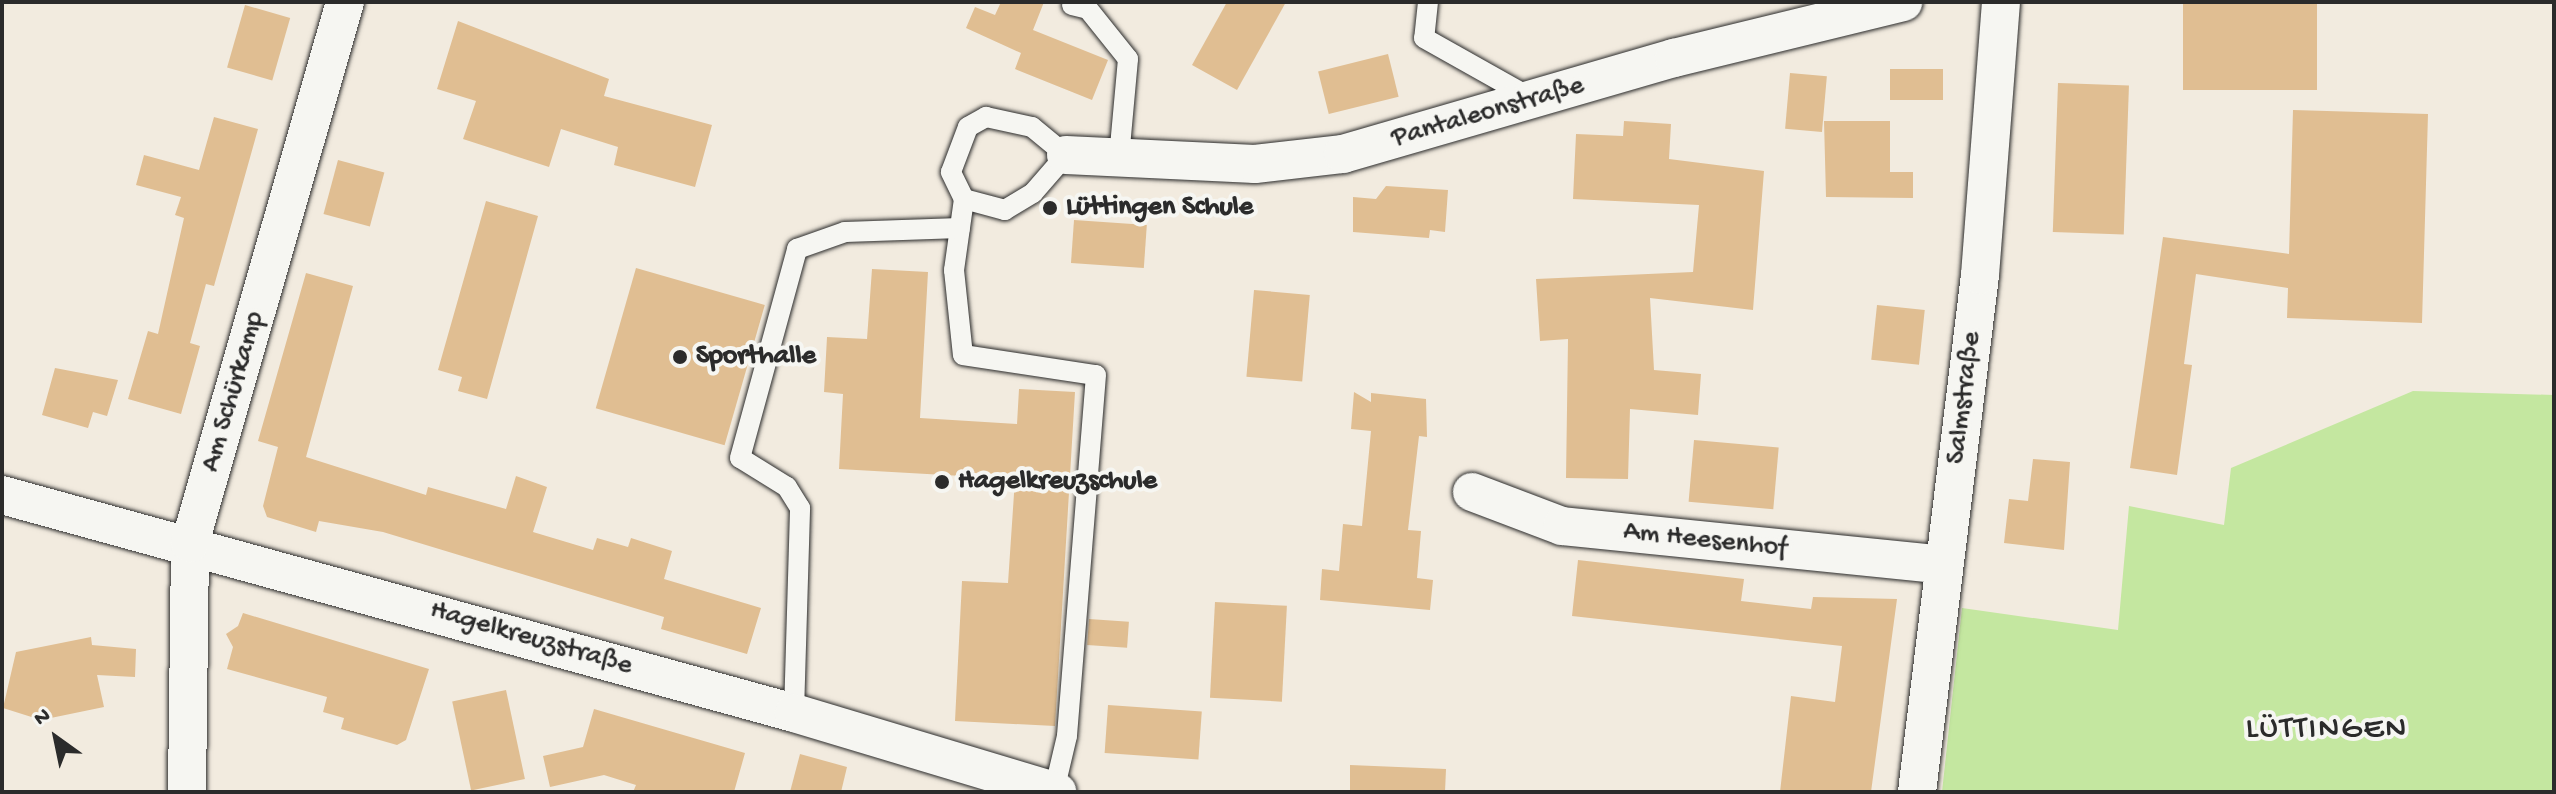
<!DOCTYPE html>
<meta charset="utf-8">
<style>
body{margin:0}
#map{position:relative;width:2556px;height:794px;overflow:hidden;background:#f2ebdf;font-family:"Gochi Hand",sans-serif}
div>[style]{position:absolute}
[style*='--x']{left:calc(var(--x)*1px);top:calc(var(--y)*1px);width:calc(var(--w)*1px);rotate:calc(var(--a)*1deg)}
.green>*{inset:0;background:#c4e7a0}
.building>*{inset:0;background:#e0be92;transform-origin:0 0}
.roads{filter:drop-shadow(0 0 2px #2b2b2b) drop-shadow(0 0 2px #2b2b2b)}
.service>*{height:20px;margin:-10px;padding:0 10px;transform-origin:10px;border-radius:10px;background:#f6f6f2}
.minor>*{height:38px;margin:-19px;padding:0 19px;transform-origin:19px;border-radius:19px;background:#f6f6f2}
.dots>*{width:22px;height:22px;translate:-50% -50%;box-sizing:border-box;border:4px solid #f6f6f2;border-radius:50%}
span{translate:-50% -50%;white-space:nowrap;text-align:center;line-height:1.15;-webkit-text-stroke:8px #f6f6f2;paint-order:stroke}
.street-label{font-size:28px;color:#2b2b2b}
.poi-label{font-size:28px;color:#2b2b2b;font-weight:700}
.left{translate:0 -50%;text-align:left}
.quarter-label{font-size:32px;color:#2b2b2b;letter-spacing:2px}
.frame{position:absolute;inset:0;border:4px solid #2b2b2b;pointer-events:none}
.north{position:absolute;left:16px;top:698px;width:80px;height:80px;-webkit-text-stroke:6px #f6f6f2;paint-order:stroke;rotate:327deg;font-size:22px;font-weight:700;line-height:32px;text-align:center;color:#2b2b2b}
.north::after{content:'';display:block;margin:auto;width:28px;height:36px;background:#2b2b2b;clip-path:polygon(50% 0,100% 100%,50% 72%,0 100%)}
</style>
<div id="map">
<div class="green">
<div style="clip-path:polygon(2413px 391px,2554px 395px,2554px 792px,1942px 792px,1962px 608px,2118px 630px,2129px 506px,2224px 525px,2231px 468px)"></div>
</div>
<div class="building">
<div style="clip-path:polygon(1001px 2px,1044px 2px,1033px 30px,1108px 60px,1092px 100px,1015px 69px,1021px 53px,966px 28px,975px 7px,995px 15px)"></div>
<div style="clip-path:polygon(1227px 2px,1286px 2px,1237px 90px,1192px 65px)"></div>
<div style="left:2183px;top:2px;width:134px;height:88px"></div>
<div style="left:245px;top:5px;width:47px;height:65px;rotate:16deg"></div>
<div style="clip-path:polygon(458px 21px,609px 79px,604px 96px,712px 125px,695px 187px,614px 165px,618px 147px,561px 129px,549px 167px,463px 139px,476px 101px,437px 89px)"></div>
<div style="left:1388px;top:54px;width:44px;height:72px;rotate:76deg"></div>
<div style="left:1890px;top:69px;width:53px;height:31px"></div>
<div style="left:1790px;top:73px;width:37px;height:56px;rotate:5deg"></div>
<div style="left:2058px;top:83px;width:71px;height:149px;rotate:2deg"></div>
<div style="clip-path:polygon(2293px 110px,2428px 114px,2422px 323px,2287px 318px,2288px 288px,2196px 274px,2184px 364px,2192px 365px,2177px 475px,2130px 468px,2163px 237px,2289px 254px)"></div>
<div style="clip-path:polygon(214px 117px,258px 129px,214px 286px,206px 284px,190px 343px,200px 346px,181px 414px,128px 399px,148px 331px,158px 334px,184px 218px,175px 215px,181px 197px,136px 185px,144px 155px,199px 170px)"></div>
<div style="clip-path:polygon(1624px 121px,1671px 124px,1669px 159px,1764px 171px,1753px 310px,1650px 298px,1654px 370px,1701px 374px,1698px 415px,1630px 409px,1628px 479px,1566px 478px,1568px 339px,1540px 341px,1536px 279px,1693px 272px,1699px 205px,1573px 199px,1576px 134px,1623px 136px)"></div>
<div style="clip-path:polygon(1824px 121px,1890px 121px,1890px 172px,1913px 172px,1913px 198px,1826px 197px)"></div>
<div style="left:338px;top:160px;width:48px;height:56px;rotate:15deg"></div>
<div style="clip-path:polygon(1386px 186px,1448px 190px,1445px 232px,1430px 230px,1429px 238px,1353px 232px,1353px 197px,1376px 199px)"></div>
<div style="clip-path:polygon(486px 201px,538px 216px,487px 399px,458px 391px,462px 377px,438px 370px)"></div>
<div style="left:1074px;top:220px;width:73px;height:43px;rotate:4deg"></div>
<div style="left:636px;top:268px;width:134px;height:146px;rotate:16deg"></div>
<div style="clip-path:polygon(872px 269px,928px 272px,920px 418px,1017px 424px,1019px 389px,1075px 392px,1055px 726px,955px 721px,962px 581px,1008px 583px,1015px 479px,839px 469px,843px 394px,824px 392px,827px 337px,867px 339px)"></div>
<div style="clip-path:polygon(306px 273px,353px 286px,306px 457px,426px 495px,428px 487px,506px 509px,516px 476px,547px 487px,533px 532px,593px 550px,597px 538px,628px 547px,631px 538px,672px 551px,664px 579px,761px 608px,747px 654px,661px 629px,664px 617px,383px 532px,319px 521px,316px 532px,267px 517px,263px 506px,278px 447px,258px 441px)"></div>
<div style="left:1254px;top:290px;width:56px;height:87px;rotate:5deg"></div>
<div style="left:1877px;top:305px;width:48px;height:55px;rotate:6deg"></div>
<div style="clip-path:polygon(55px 368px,118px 380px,107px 416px,93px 412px,88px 428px,42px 415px)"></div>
<div style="clip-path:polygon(1354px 392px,1371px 402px,1371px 393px,1426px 399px,1427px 437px,1419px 436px,1408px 530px,1421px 531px,1417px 578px,1433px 580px,1430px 610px,1320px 600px,1322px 569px,1339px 571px,1343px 524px,1362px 526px,1371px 431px,1351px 429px)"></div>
<div style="left:1694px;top:440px;width:85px;height:62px;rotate:5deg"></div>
<div style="clip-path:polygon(2033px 459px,2070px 462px,2064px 550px,2004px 543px,2009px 499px,2028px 501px)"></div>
<div style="clip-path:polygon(1578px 560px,1744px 579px,1741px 601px,1811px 609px,1813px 597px,1897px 599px,1871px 792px,1780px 792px,1791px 696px,1835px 702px,1842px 646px,1572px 616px)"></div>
<div style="left:1215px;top:602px;width:72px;height:96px;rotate:3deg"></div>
<div style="clip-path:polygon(243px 613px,429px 669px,406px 740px,397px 745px,341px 729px,344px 718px,323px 712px,327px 697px,227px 669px,233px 647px,226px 634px,238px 626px)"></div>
<div style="left:1089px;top:619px;width:40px;height:26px;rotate:4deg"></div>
<div style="clip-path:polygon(91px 637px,92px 645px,136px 649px,135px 677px,97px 675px,104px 707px,41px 720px,3px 708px,16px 652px)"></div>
<div style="left:506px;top:690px;width:91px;height:55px;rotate:78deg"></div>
<div style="left:1108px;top:705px;width:94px;height:48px;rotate:4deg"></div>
<div style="clip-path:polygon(594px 709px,745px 753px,734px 792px,633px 792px,636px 785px,604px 775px,550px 787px,543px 756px,583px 747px)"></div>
<div style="clip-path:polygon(800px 754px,847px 767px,841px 792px,790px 792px)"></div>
<div style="clip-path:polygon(1350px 765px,1446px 769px,1445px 792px,1350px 792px)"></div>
</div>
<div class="roads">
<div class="service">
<div style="--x:1428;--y:2;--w:36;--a:96"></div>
<div style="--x:1424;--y:38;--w:123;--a:29.3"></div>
<div style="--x:1072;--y:5;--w:16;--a:14"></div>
<div style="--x:1088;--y:9;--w:64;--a:51.3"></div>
<div style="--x:1128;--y:59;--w:99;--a:95.2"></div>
<div style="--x:986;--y:117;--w:47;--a:12.3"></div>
<div style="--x:1032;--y:127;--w:44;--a:39.5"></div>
<div style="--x:1066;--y:155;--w:50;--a:131"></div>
<div style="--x:1033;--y:193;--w:33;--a:149"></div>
<div style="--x:1005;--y:210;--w:42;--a:-165"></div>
<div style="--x:964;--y:199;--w:30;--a:-116"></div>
<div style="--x:951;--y:172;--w:48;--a:-69.3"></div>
<div style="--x:968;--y:127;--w:21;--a:-29"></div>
<div style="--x:964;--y:199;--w:72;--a:98"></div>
<div style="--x:954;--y:270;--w:85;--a:84"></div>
<div style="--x:963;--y:355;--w:134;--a:8.6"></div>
<div style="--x:1096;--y:375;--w:362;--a:94.6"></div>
<div style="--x:1067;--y:736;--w:57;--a:103.3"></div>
<div style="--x:794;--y:713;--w:205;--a:-88.3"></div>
<div style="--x:800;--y:508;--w:25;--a:-122"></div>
<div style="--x:787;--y:487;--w:55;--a:-148.3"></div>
<div style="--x:740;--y:458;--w:217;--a:-74.7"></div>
<div style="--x:797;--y:249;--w:51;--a:-19.5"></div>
<div style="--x:845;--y:232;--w:115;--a:-2"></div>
</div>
<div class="minor">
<div style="--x:1066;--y:155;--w:189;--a:2.7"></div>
<div style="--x:1255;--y:164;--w:89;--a:-6.5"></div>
<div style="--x:1343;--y:154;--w:345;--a:-16.2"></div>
<div style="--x:1674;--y:58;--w:236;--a:-13.7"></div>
<div style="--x:1472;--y:492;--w:96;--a:20.7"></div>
<div style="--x:1562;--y:526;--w:383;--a:5.8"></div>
<div style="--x:2;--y:495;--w:821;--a:15.39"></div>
<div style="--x:794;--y:713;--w:275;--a:16.7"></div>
<div style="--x:187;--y:792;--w:249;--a:-89.3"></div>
<div style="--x:190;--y:543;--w:563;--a:-74.01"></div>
<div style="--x:1917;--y:792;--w:521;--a:-83.05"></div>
<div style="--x:1980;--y:275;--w:274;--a:-85.6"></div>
</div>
</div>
<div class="dots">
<div style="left:1050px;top:208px;background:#2b2b2b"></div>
<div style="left:680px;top:357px;background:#2b2b2b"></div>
<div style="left:942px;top:482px;background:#2b2b2b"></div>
</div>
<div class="street-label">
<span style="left:1488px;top:113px;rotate:-16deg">Pantaleonstraße</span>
<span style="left:234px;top:392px;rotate:-74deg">Am Schürkamp</span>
<span style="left:1965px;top:398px;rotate:-83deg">Salmstraße</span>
<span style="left:1705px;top:541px;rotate:6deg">Am Heesenhof</span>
<span style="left:531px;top:639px;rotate:16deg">Hagelkreuzstraße</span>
</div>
<div class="poi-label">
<span class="left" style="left:1066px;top:208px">Lüttingen Schule</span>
<span class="left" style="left:696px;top:357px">Sporthalle</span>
<span class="left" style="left:958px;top:482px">Hagelkreuzschule</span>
</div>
<div class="quarter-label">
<span style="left:2327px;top:730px">LÜTTINGEN</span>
</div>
<div class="frame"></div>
<div class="north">N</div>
</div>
